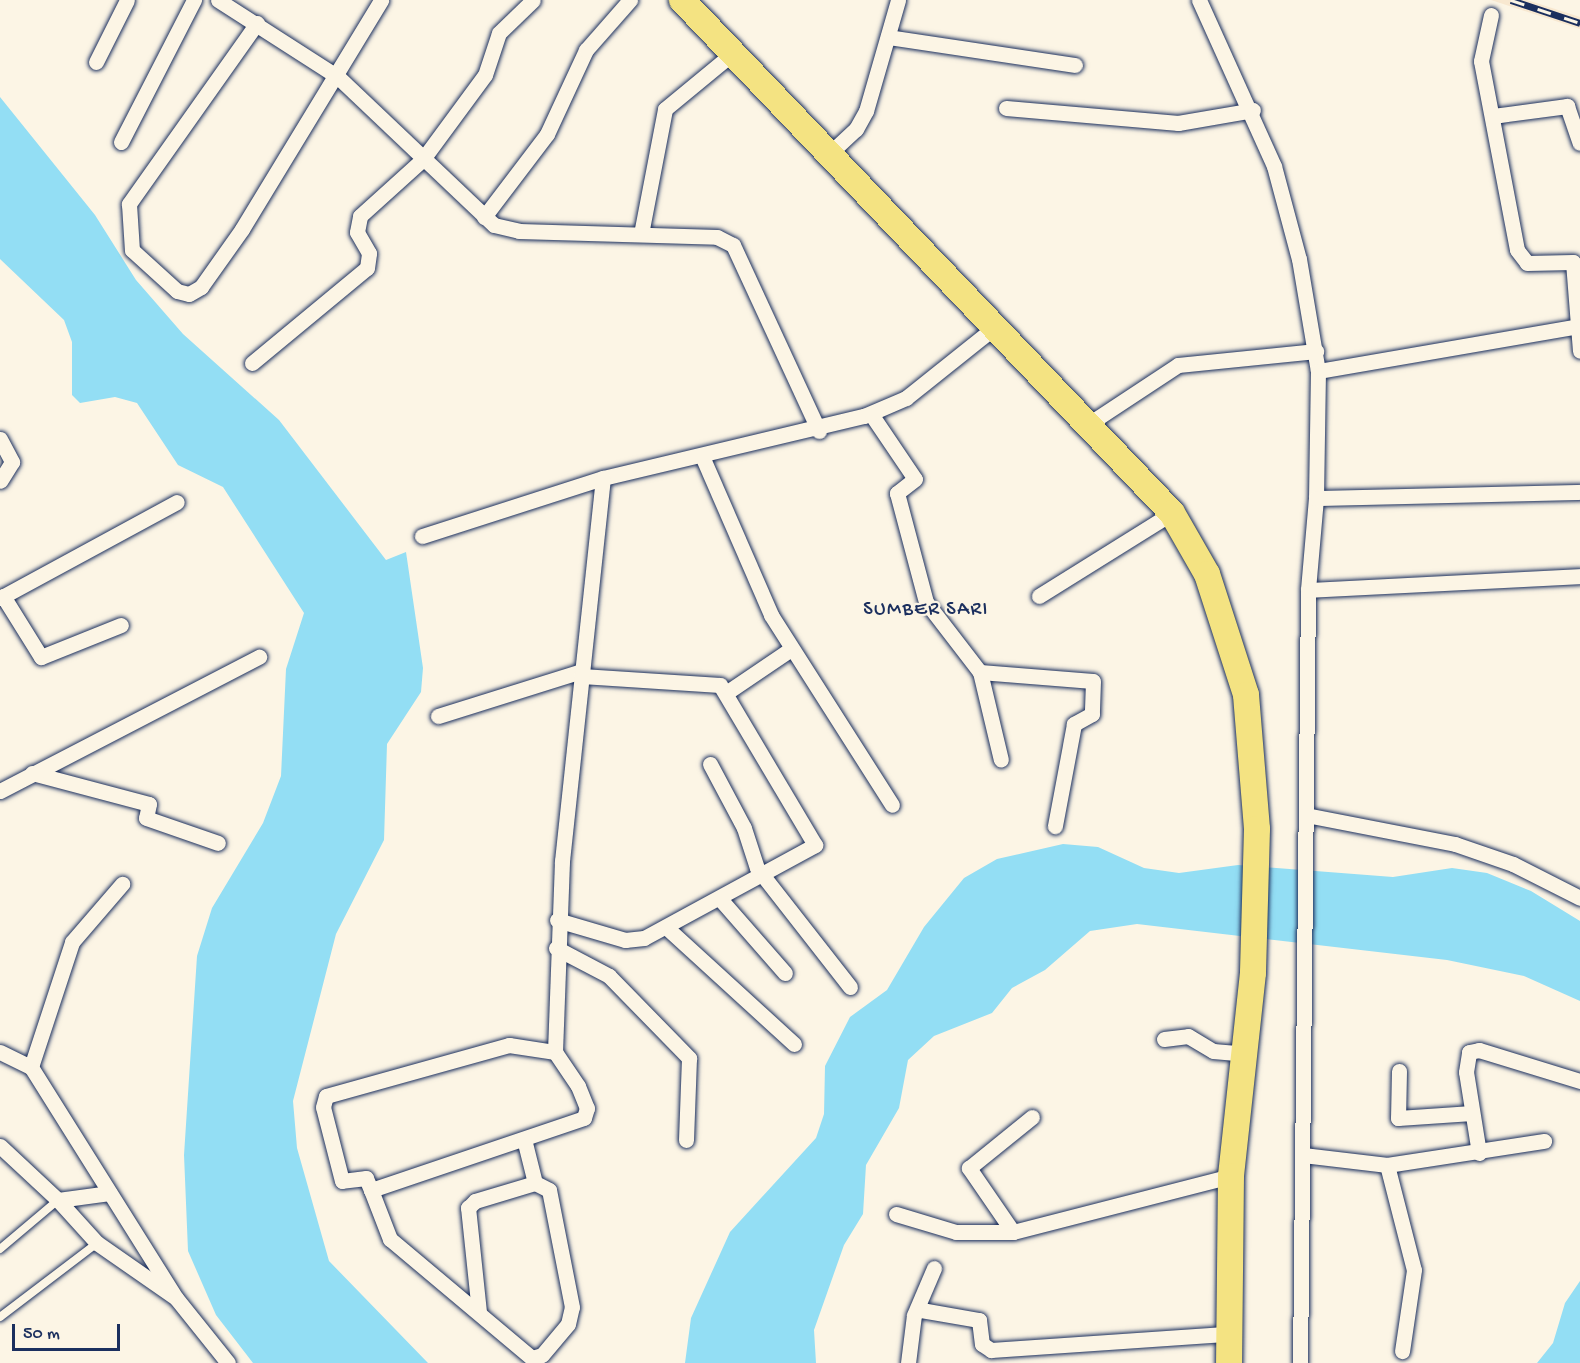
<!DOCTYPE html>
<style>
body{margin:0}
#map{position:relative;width:1580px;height:1363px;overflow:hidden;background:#fcf5e5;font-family:"Gochi Hand",sans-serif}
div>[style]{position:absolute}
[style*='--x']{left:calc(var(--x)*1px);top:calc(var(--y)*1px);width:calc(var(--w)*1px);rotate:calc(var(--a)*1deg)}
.built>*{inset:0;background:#f8e8d0}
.water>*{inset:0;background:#93def4}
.roads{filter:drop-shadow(0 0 2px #1b2f5e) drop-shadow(0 0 2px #1b2f5e)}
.service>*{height:8px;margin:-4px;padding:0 4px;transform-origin:4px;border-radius:4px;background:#fcf5e5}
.minor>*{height:15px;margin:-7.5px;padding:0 7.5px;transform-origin:7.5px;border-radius:7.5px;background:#fcf5e5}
.trunk>*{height:26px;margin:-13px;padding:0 13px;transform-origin:13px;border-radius:13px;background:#f4e382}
.rail>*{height:7px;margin-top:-3.5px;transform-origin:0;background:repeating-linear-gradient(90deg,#fcf5e5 0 14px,#1b2f5e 0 28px);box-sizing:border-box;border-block:2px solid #1b2f5e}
span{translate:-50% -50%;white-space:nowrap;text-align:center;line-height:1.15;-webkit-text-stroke:4.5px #fcf5e5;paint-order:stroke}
.quarter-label{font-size:20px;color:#1b2f5e;letter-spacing:1.5px}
.scale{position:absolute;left:12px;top:1324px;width:108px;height:27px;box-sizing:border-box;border:3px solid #1b2f5e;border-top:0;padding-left:8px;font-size:18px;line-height:21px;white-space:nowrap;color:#1b2f5e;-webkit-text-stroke:4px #fcf5e5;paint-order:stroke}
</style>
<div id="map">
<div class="built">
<div style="clip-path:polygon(1491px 0,1527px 0,1580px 17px,1580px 29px)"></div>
</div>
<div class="water">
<div style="clip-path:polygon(0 97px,95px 215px,136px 280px,183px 334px,279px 420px,386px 560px,406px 552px,423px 668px,421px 692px,387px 744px,384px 840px,336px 934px,293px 1101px,297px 1148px,329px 1261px,428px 1363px,253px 1363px,216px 1315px,188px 1251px,184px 1155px,197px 956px,212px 908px,263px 823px,281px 776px,286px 669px,304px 613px,223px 487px,178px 465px,137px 403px,115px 397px,80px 403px,72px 395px,72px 342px,64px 320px,0 259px)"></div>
<div style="clip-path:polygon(1063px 844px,1098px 847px,1144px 868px,1179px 873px,1238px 865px,1393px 877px,1452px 868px,1487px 873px,1531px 891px,1580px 921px,1580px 1001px,1524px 976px,1447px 960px,1137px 924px,1090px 931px,1045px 970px,1012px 988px,992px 1013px,934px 1036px,908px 1060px,899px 1108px,866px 1165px,863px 1214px,844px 1245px,814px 1330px,816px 1363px,685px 1363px,691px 1318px,730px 1232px,816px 1138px,824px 1114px,825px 1066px,850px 1017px,887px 990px,924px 927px,964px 878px,997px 859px)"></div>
<div style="clip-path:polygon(1580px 1281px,1580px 1363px,1537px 1363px,1553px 1343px,1565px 1303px)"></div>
</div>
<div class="roads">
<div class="service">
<div style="--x:0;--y:1249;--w:76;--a:-40.2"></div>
<div style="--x:0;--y:1317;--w:122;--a:-37.3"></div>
</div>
<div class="minor">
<div style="--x:218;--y:0;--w:143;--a:32.7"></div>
<div style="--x:338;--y:77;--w:215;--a:43.5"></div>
<div style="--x:494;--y:225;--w:26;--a:13"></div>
<div style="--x:519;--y:231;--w:198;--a:1.7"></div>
<div style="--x:717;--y:237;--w:18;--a:27"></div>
<div style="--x:733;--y:245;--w:205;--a:65.2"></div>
<div style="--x:1199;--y:0;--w:182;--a:65.7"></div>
<div style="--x:1274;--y:166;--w:96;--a:75"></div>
<div style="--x:1299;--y:259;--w:114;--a:80.4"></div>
<div style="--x:1318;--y:371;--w:127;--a:90.9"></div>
<div style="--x:1316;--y:498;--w:92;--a:95"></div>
<div style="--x:1308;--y:590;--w:773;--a:90.59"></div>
<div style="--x:1491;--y:15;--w:47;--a:102.3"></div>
<div style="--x:1481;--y:61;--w:192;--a:79.2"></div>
<div style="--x:1517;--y:250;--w:16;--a:52"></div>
<div style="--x:1527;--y:263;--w:46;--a:-1.2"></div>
<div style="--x:1573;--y:262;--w:89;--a:85.5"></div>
<div style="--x:257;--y:23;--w:222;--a:125.3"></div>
<div style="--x:129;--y:204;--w:46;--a:86.3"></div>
<div style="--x:132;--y:250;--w:61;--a:42.3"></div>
<div style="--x:177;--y:291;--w:12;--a:14"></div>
<div style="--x:189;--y:294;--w:14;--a:-30"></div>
<div style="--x:201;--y:287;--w:71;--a:-54.7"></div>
<div style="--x:242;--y:229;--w:268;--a:-58.7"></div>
<div style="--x:888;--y:37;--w:189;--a:8.5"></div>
<div style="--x:96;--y:62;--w:69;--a:-63.4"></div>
<div style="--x:1006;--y:108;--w:173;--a:5"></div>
<div style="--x:1178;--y:123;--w:76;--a:-9.8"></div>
<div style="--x:1493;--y:116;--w:75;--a:-7.7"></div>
<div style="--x:1567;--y:106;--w:39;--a:71"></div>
<div style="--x:121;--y:142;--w:160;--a:-62.8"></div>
<div style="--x:829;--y:154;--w:37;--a:-43"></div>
<div style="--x:856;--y:129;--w:21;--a:-61"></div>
<div style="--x:866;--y:111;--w:116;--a:-73.9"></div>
<div style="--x:484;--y:217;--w:104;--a:-52.8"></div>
<div style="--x:547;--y:134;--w:93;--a:-65.1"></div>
<div style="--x:586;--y:50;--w:67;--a:-48.7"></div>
<div style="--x:641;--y:234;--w:127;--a:-79.1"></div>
<div style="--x:665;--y:109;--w:88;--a:-39.5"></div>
<div style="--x:252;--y:363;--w:149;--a:-39.6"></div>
<div style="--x:367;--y:268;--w:15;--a:-82"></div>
<div style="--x:369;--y:253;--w:24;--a:-120"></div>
<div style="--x:357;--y:232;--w:16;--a:-79"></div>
<div style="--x:360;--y:216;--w:85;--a:-42.1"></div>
<div style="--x:423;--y:159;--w:104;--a:-53.6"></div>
<div style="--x:485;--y:75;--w:44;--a:-71.6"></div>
<div style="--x:499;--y:33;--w:47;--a:-44.1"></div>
<div style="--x:1318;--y:371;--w:264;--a:-9.8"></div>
<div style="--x:871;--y:414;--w:78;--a:55.9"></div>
<div style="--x:915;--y:479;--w:23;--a:142"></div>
<div style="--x:897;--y:493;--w:113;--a:75.1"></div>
<div style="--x:926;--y:602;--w:88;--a:52.4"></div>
<div style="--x:980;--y:672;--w:113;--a:4.6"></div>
<div style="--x:1093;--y:681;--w:33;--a:92"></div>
<div style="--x:1092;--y:714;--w:21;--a:151"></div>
<div style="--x:1074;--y:724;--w:104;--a:100.6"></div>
<div style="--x:1087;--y:425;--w:109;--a:-33.4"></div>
<div style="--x:1178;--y:365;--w:139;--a:-5.8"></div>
<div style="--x:0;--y:439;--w:26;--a:62"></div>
<div style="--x:12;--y:462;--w:22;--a:122"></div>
<div style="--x:702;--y:456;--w:173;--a:66.5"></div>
<div style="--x:771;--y:615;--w:225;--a:57.5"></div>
<div style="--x:1316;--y:498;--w:264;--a:-1.3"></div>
<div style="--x:422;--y:536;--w:190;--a:-17.8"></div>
<div style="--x:603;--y:478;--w:268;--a:-13.4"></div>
<div style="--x:864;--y:416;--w:46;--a:-23.2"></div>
<div style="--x:906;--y:398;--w:114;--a:-38.6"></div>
<div style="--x:1308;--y:590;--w:272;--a:-2.9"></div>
<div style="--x:3;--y:596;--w:72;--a:58.1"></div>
<div style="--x:41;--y:657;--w:86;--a:-21.8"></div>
<div style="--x:1039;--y:596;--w:157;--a:-32"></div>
<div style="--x:0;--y:598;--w:201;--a:-28.5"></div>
<div style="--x:980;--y:672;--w:90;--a:76.6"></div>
<div style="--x:726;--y:693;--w:78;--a:-34.1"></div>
<div style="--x:438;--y:716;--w:151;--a:-17.4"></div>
<div style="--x:710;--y:764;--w:72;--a:62"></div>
<div style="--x:744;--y:828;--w:42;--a:72"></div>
<div style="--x:757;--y:868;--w:151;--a:52"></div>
<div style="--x:32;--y:773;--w:121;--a:14.8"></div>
<div style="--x:149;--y:804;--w:14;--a:102"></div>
<div style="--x:146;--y:818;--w:76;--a:19.1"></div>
<div style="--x:0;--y:791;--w:292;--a:-27.4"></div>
<div style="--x:1306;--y:815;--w:152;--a:11"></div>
<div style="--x:1455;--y:844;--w:61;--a:19"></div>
<div style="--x:1513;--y:864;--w:75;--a:26.9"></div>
<div style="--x:721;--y:900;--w:97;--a:48.8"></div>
<div style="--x:557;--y:920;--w:71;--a:16.4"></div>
<div style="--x:625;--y:940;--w:19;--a:-6"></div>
<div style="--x:644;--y:938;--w:195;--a:-28.5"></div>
<div style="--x:815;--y:845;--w:186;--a:-120.7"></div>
<div style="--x:720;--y:685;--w:139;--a:-176.3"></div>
<div style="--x:667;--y:928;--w:172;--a:42.4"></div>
<div style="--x:556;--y:948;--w:60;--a:27.8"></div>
<div style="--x:609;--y:976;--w:115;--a:45.7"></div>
<div style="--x:689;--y:1058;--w:82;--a:92.1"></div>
<div style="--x:1164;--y:1039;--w:24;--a:-7"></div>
<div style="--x:1188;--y:1036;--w:29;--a:31"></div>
<div style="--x:1213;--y:1051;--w:32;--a:5"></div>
<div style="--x:509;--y:1045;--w:47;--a:8.7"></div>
<div style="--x:555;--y:1052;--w:41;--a:55.9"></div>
<div style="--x:578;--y:1086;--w:24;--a:68"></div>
<div style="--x:587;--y:1108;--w:10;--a:107"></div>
<div style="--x:584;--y:1118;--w:225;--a:161.3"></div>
<div style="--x:371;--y:1190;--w:13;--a:-113"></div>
<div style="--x:366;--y:1178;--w:24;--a:173"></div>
<div style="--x:342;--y:1181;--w:76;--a:-104.4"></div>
<div style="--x:323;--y:1107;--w:11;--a:-75"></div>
<div style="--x:326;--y:1096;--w:190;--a:-15.6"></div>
<div style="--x:0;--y:1052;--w:34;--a:26"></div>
<div style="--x:31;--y:1067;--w:273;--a:57.9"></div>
<div style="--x:176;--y:1298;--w:83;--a:51.3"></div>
<div style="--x:555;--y:1052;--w:191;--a:-87.9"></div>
<div style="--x:562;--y:861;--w:385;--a:-83.9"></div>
<div style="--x:31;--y:1067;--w:132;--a:-71.8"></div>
<div style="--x:72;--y:942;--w:77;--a:-49.2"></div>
<div style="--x:1399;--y:1071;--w:47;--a:91.2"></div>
<div style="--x:1398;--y:1118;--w:74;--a:-3.9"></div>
<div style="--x:0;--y:1146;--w:79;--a:43"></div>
<div style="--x:58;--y:1200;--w:52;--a:-7.7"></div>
<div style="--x:1479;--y:1153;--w:82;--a:-99.1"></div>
<div style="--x:1466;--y:1072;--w:20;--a:-81"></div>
<div style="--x:1469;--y:1052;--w:10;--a:-11"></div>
<div style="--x:1479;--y:1050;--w:106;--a:17.1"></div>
<div style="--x:1303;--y:1155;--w:85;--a:6.8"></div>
<div style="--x:1387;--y:1165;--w:159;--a:-8.7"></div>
<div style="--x:1387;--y:1165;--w:108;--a:75.6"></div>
<div style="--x:1414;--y:1270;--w:82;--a:98.4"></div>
<div style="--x:371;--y:1190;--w:53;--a:68.8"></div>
<div style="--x:390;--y:1239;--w:185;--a:40"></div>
<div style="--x:532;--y:1358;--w:10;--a:-17"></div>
<div style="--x:542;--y:1355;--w:40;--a:-50"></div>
<div style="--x:568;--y:1324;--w:17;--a:-77"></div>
<div style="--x:572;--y:1307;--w:119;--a:-101.1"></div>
<div style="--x:549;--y:1190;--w:16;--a:-153"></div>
<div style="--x:58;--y:1200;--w:58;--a:47.8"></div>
<div style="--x:97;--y:1243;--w:93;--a:34.9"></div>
<div style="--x:896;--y:1214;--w:63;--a:16.7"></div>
<div style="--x:956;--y:1232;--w:57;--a:0"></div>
<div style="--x:1013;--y:1232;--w:225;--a:-14.4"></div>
<div style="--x:1013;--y:1232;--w:78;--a:-124.5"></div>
<div style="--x:969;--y:1168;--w:81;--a:-39"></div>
<div style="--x:921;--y:1310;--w:59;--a:9.8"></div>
<div style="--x:979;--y:1320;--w:24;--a:83"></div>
<div style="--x:982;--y:1344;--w:11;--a:34"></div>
<div style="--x:991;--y:1350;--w:238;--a:-3.9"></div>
<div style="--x:479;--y:1312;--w:105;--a:-96"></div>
<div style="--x:468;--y:1208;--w:10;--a:-45"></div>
<div style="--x:475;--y:1201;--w:63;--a:-16.7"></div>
<div style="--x:535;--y:1183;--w:45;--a:-104"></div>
<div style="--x:908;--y:1363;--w:48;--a:-82.9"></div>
<div style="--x:914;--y:1315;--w:51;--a:-66.9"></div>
</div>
<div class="trunk">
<div style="--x:682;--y:0;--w:709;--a:46.31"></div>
<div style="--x:1172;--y:513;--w:70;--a:60.2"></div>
<div style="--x:1207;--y:574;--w:127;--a:72.1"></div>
<div style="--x:1246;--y:695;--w:134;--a:85.3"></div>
<div style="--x:1257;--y:829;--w:144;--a:91.6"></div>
<div style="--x:1253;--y:973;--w:204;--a:96.2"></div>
<div style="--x:1231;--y:1176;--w:187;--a:90.6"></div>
</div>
</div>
<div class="rail">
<div style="--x:1511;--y:0;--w:73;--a:18.4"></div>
</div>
<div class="quarter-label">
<span style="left:926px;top:610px">SUMBER SARI</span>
</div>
<div class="scale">50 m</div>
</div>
